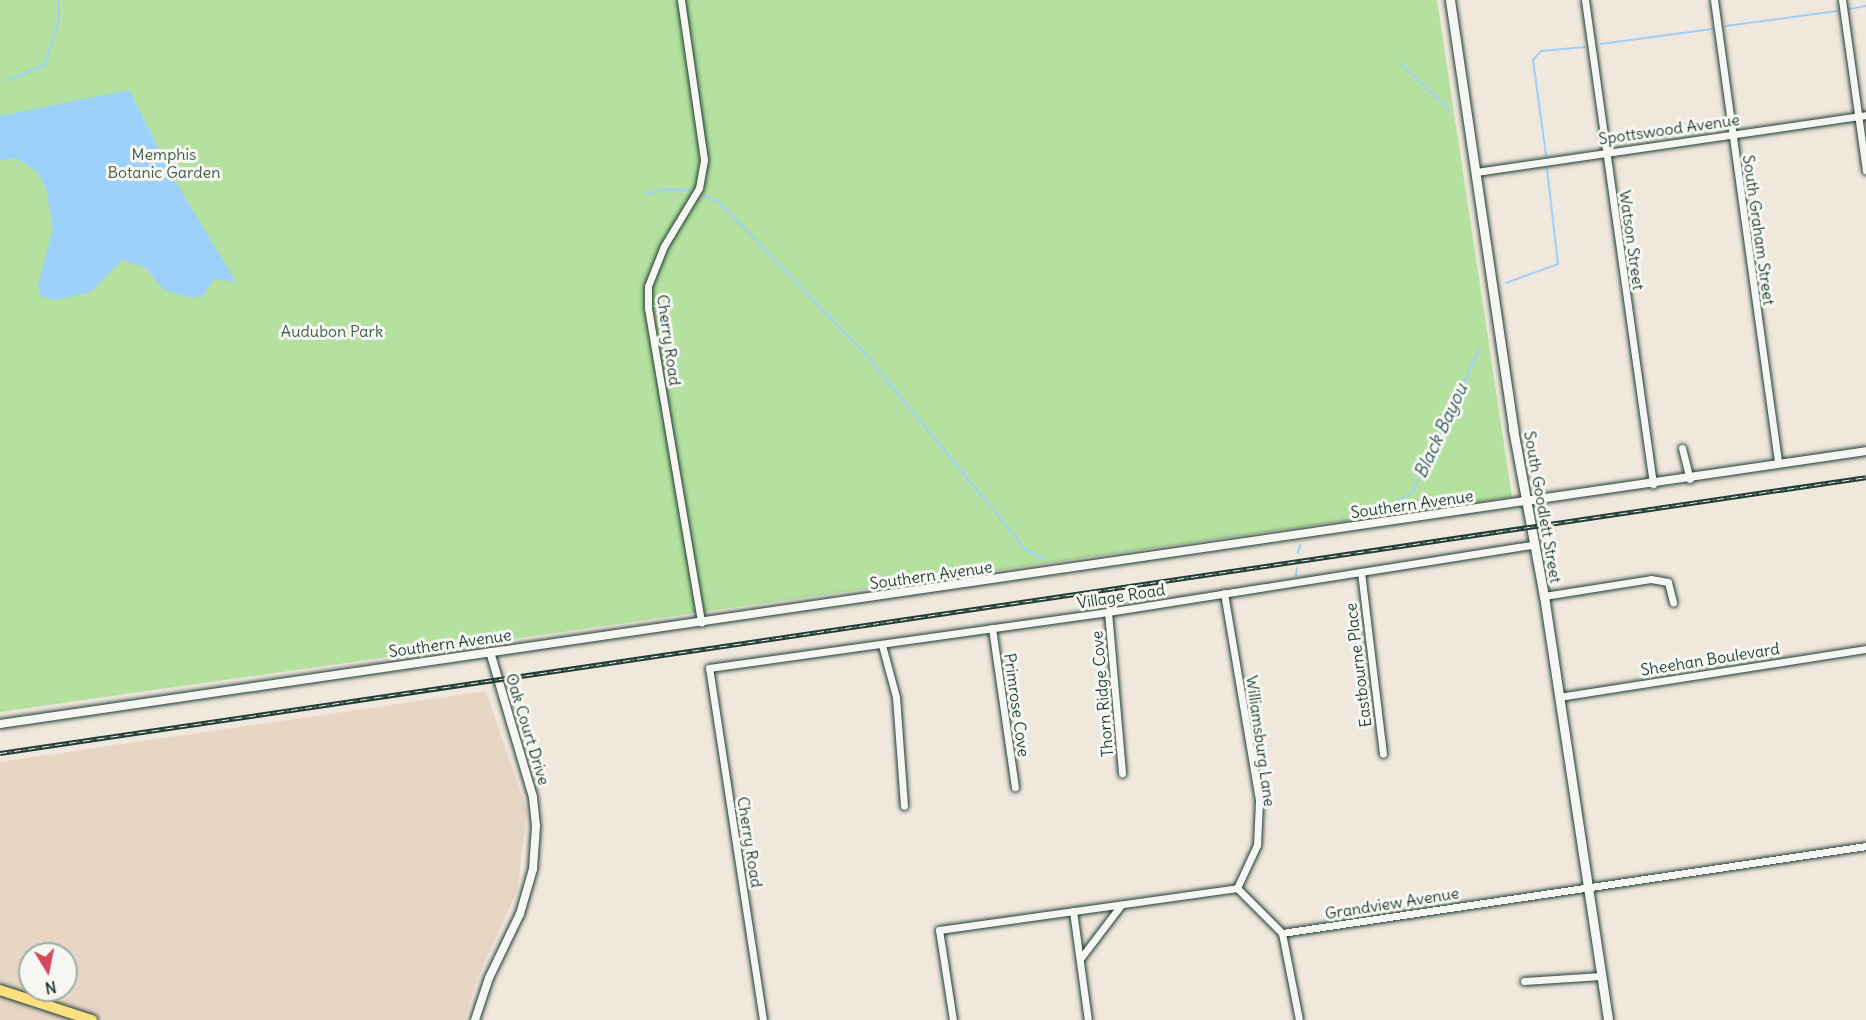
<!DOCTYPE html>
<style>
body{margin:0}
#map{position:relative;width:1866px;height:1020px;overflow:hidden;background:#f0e7dd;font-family:Delius,sans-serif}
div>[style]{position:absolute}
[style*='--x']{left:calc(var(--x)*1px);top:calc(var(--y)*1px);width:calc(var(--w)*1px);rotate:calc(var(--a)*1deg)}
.built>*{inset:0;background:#e8d6c4}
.green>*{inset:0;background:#b4e19f}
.water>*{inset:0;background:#9dd1fb}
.stream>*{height:2px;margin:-1px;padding:0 1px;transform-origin:1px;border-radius:1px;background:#9dd1fb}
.roads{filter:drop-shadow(0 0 2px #1f3d34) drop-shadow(0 0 2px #1f3d34)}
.minor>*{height:7px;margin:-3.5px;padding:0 3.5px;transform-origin:3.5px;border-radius:3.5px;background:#f6f6f2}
.tertiary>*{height:8px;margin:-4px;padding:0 4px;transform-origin:4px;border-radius:4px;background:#f6f6f2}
.secondary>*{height:9px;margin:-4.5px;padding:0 4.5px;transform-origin:4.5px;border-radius:4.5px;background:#f6f6f2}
.primary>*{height:10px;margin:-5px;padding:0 5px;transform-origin:5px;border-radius:5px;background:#fbe080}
.rail>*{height:4.5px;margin-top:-2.25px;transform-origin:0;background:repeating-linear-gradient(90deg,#f6f6f2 0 7px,#1f3d34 0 14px);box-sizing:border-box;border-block:2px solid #1f3d34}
span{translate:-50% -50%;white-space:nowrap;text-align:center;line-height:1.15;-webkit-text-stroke:6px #f6f6f2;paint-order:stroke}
.street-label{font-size:16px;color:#1f3d34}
.park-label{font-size:16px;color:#3d5e49}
.water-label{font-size:18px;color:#385b5c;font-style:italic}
.north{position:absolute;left:18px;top:942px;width:60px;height:60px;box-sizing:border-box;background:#f6f6f2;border:2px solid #a0aca6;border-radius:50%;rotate:170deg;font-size:16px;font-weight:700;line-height:24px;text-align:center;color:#1f3d34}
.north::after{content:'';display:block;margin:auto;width:21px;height:27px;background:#d1495b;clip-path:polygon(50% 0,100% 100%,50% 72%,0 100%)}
</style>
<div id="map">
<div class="built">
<div style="clip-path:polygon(evenodd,486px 691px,527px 811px,517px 891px,477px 979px,465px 1020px,0 1020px,0 762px,486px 691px,30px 954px,66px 954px,66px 990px,30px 990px,30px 954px)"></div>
</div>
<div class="green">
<div style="clip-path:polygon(0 0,1437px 0,1512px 497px,0 712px)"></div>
</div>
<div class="water">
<div style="clip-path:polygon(129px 90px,177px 184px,236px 282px,214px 279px,202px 297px,187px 297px,164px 290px,146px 268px,122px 260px,91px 292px,56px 300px,40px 296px,38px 286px,53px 228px,46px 188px,36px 171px,16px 158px,0 160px,0 116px)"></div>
</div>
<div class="stream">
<div style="--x:1849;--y:9;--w:17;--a:-10"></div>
<div style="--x:1726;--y:26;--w:112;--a:-7.7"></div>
<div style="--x:1601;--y:44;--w:112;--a:-7.7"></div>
<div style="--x:1401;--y:64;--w:67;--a:43.2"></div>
<div style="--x:9;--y:80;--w:39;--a:-23"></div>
<div style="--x:45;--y:65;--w:48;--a:-73.1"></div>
<div style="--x:59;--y:19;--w:19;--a:-93"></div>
<div style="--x:1546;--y:155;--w:96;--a:-97.8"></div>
<div style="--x:1533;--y:60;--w:12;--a:-48"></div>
<div style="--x:1541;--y:51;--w:44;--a:-5.2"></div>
<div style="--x:646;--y:194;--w:22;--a:-13"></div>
<div style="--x:667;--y:189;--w:24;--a:5"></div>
<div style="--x:702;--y:195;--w:18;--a:22"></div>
<div style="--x:719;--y:202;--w:212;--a:46.1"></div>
<div style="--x:866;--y:355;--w:254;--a:50.6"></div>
<div style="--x:1027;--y:551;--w:17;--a:24"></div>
<div style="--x:1506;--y:283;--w:55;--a:-20.1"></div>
<div style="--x:1558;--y:264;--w:96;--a:-96.6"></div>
<div style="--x:1392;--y:504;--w:25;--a:-32"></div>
<div style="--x:1413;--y:491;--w:158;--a:-64.9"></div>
<div style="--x:1298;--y:553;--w:8;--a:-76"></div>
<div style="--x:1296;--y:575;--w:7;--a:-82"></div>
</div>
<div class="roads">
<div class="minor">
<div style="--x:681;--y:0;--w:162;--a:81.8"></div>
<div style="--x:704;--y:160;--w:28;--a:100"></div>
<div style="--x:699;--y:188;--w:68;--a:121.1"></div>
<div style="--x:664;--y:246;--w:43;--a:111.8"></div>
<div style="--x:648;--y:286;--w:22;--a:90"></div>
<div style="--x:648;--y:308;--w:319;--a:80.4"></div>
<div style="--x:1585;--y:0;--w:489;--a:82"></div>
<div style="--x:1714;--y:0;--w:467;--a:82.1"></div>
<div style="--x:1842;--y:0;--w:172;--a:82"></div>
<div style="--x:1476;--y:172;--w:394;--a:-8.3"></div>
<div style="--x:1682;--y:448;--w:32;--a:76"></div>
<div style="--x:1361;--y:572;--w:183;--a:83.1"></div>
<div style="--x:1224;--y:593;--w:211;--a:80.4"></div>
<div style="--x:1259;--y:801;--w:44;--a:92.6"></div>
<div style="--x:1257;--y:845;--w:47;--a:114.9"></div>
<div style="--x:1544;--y:596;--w:108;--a:-9"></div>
<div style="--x:1651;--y:579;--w:17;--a:10"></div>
<div style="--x:1668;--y:582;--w:21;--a:76"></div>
<div style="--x:1108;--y:612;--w:162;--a:85"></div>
<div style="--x:992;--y:628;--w:161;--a:81.8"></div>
<div style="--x:882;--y:645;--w:54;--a:74.9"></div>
<div style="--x:896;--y:697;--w:109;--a:85.8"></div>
<div style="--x:1559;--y:697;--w:311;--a:-8.9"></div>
<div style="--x:1073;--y:911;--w:110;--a:82.2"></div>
<div style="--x:1282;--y:933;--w:89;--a:78.9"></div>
<div style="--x:1080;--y:959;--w:68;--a:-52.8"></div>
<div style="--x:1524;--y:981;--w:77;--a:-3.7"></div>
<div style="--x:763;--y:1020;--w:356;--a:-98.7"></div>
<div style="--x:709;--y:668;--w:403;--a:-8"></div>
<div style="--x:1108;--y:612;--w:432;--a:-9"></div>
<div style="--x:953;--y:1020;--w:91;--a:-98.8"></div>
<div style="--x:939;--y:930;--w:301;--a:-8"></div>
<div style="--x:1237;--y:888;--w:64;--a:45"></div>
<div style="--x:1282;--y:933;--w:590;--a:-8.47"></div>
</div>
<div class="tertiary">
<div style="--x:0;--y:724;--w:1886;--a:-8.32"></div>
<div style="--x:475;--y:1020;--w:44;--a:-71.6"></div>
<div style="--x:489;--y:978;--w:71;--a:-64.2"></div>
<div style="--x:520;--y:914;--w:47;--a:-73.9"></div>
<div style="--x:533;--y:869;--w:43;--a:-86"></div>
<div style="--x:536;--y:826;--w:29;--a:-96"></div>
<div style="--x:533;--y:797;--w:151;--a:-106.5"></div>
</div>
<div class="secondary">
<div style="--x:1450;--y:0;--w:434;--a:81.6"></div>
<div style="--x:1513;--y:429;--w:170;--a:79.5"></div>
<div style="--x:1544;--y:596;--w:429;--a:81.4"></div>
</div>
<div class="primary">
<div style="--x:0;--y:990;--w:97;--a:18.1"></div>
</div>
</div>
<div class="rail">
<div style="--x:0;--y:753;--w:1886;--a:-8.41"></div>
</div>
<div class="street-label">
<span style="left:1669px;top:129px;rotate:-8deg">Spottswood Avenue</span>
<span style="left:1759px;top:230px;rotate:82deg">South Graham Street</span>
<span style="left:1632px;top:240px;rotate:82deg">Watson Street</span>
<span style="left:669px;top:340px;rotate:82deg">Cherry Road</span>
<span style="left:1412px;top:504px;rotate:-8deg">Southern Avenue</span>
<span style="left:1543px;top:507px;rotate:80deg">South Goodlett Street</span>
<span style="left:931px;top:575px;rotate:-8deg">Southern Avenue</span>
<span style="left:1121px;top:596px;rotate:-9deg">Village Road</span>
<span style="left:450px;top:643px;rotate:-8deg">Southern Avenue</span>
<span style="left:1710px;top:659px;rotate:-9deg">Sheehan Boulevard</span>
<span style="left:1358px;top:665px;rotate:-97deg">Eastbourne Place</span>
<span style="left:1102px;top:694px;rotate:-95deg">Thorn Ridge Cove</span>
<span style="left:1017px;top:705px;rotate:82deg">Primrose Cove</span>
<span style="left:528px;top:729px;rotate:73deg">Oak Court Drive</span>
<span style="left:1261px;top:741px;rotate:82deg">Williamsburg Lane</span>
<span style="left:750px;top:842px;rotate:81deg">Cherry Road</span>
<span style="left:1392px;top:903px;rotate:-9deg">Grandview Avenue</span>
</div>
<div class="park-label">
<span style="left:164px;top:163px">Memphis<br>Botanic Garden</span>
<span style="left:332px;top:331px">Audubon Park</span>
</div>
<div class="water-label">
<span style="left:1441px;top:431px;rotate:-65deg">Black Bayou</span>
</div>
<div class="north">N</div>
</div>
